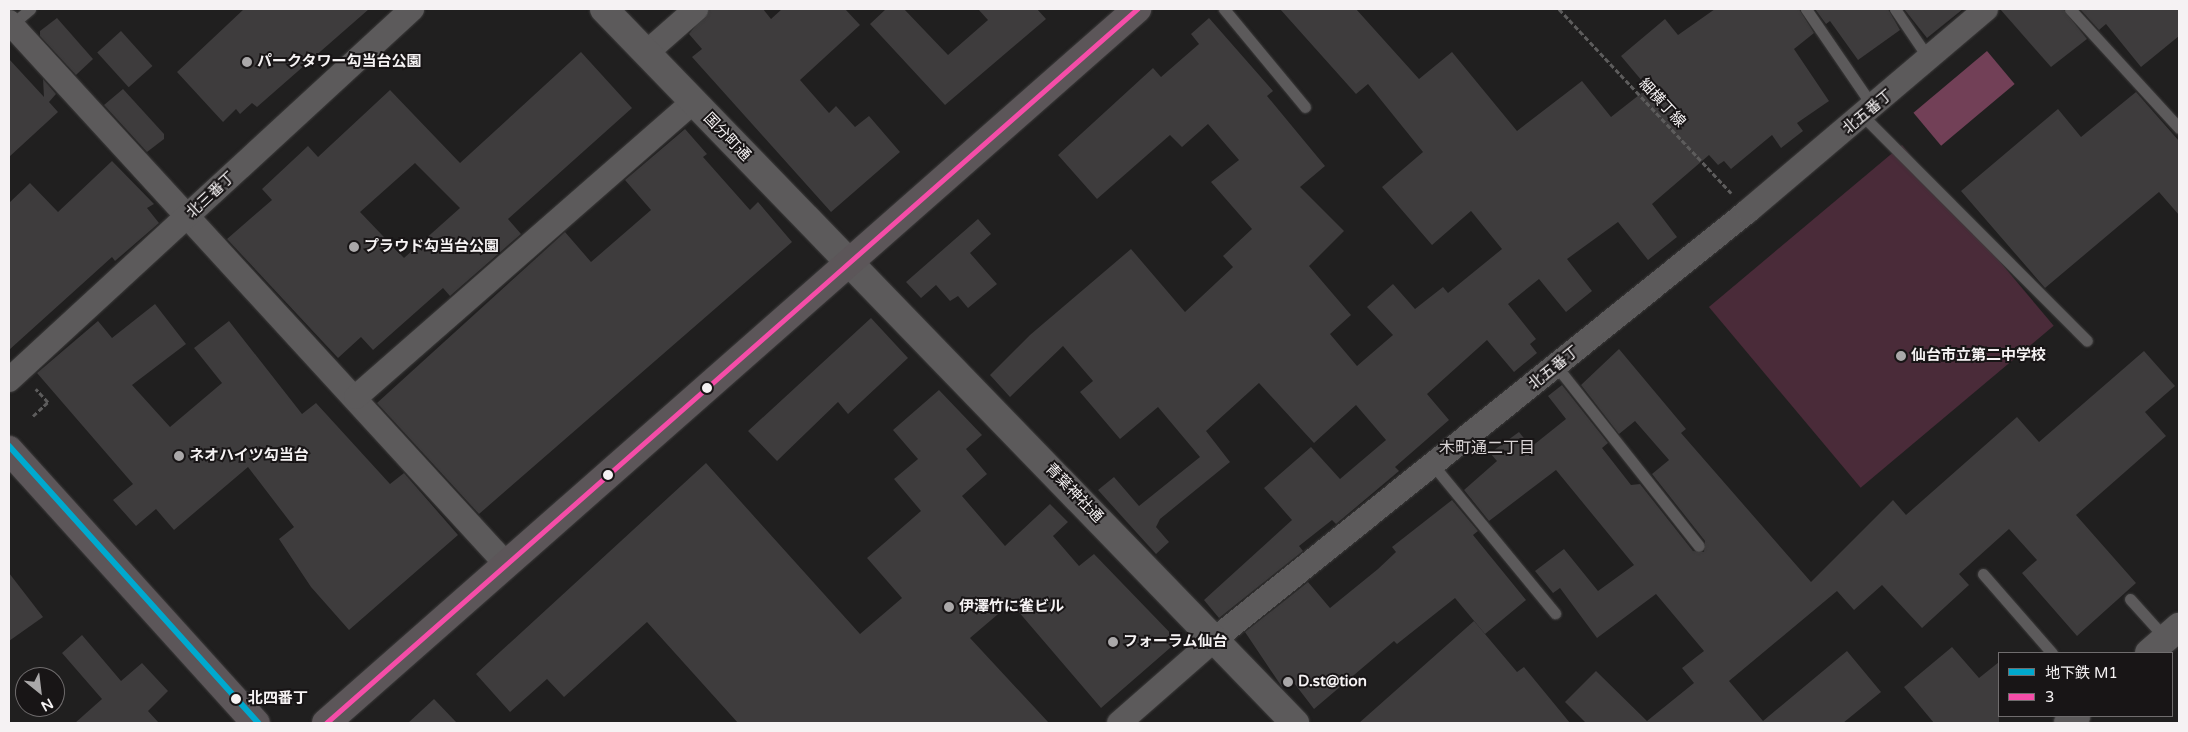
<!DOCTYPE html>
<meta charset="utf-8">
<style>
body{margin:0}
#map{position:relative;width:2188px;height:732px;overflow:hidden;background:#201f1f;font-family:"Varela Round","Noto Sans JP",sans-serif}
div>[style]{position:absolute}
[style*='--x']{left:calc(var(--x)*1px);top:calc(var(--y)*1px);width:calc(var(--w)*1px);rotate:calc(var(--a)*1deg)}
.green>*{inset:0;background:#4a2b39;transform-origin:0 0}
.water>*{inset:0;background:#724057;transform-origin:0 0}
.building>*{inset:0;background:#3e3c3d;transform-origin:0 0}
.path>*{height:3px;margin-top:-1.5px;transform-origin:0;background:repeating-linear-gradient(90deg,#5d5c5c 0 5px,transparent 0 7.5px)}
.roads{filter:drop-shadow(0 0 1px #3c3b3b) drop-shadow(0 0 1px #3c3b3b)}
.service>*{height:11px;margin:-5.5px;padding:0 5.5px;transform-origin:5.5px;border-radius:5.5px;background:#5c5a5b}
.minor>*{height:24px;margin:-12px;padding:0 12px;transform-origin:12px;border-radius:12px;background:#5c5a5b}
.tertiary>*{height:28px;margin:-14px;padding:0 14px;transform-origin:14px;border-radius:14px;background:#5c5a5b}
.primary>*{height:28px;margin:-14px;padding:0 14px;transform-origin:14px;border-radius:14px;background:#5c5659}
.bus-1>*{height:5px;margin:-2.5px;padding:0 2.5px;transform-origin:2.5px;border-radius:2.5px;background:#f54da8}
.metro-1>*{height:6px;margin:-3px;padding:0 3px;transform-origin:3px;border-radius:3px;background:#00a9ce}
.dots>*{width:14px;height:14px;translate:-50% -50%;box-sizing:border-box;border:2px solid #181516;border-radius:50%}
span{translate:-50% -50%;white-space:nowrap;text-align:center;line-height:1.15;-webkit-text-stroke:4px #181516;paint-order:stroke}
.poi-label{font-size:15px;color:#f5f2f3;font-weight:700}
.left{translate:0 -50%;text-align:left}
.street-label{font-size:15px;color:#f5f2f3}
.stop-label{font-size:15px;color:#f5f2f3;font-weight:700}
.neighbourhood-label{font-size:16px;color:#d8d3d4}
.frame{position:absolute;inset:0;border:10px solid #f5f2f3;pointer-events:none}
.legend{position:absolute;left:1998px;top:652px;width:175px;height:65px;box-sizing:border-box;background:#181516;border:1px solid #706d6e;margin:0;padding:6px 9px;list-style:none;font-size:15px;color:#f5f2f3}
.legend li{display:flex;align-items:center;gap:10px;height:25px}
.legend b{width:25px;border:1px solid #706d6e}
.north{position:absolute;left:15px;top:667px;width:50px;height:50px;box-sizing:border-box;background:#181516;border:1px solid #706d6e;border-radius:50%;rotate:151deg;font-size:14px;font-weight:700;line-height:20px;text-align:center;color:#f5f2f3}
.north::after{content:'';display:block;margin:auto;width:18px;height:22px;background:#aaa8a9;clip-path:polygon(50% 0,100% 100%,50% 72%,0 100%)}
</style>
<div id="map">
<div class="green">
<div style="left:1902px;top:145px;width:236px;height:252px;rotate:50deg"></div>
</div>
<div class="water">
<div style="left:1987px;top:51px;width:43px;height:96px;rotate:50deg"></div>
</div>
<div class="building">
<div style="clip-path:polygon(244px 9px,369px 9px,257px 107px,252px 103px,240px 114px,236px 109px,223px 122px,177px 72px)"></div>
<div style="clip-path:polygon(709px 9px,763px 9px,771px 19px,782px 9px,845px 9px,860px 25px,800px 80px,829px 113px,836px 106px,855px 127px,869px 116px,900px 152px,831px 212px,692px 57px,702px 49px,689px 34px)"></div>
<div style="clip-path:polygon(886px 9px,904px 9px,948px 55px,988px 20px,978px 9px,1037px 9px,1046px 19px,945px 105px,870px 24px)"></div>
<div style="clip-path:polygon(1280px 9px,1356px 9px,1419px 79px,1452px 52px,1517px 131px,1582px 81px,1611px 117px,1648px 88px,1621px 56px,1665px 19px,1678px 35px,1715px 9px,1799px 9px,1814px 33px,1794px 49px,1829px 101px,1797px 123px,1803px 131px,1781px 148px,1772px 135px,1731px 169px,1724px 161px,1718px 165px,1709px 155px,1652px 204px,1677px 237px,1648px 260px,1618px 222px,1567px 259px,1592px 291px,1566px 312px,1539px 279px,1508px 304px,1536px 339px,1530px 344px,1537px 353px,1514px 372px,1487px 340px,1427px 394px,1449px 420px,1395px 467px,1399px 471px,1336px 524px,1332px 520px,1299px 546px,1303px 551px,1219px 618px,1204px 600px,1292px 520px,1264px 488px,1311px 447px,1340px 479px,1386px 440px,1356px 405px,1314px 443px,1259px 383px,1206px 431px,1230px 462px,1160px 519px,1156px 527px,1169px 542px,1156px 554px,1098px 490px,1114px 477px,1139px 506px,1200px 457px,1158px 407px,1120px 439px,1080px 392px,1093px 381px,1063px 346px,1010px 397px,990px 375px,1030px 335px,1131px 249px,1185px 312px,1233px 267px,1223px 256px,1252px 229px,1211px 182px,1239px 160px,1208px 124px,1182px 147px,1170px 135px,1097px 199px,1058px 155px,1153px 68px,1161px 77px,1199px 44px,1191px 34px,1209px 18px,1273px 91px,1267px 96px,1325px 166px,1300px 187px,1344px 231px,1309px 266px,1351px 315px,1330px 334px,1357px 366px,1393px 335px,1367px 307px,1393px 284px,1415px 309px,1443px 287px,1448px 293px,1502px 249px,1471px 211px,1432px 245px,1382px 187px,1423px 152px,1368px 84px,1356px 94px)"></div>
<div style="clip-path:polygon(1815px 9px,1888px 9px,1900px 30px,1858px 60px,1830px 21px,1826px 24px)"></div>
<div style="clip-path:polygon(1904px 9px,1963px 9px,1927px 38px)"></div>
<div style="clip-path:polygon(2000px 9px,2063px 9px,2087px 39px,2051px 67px)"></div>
<div style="clip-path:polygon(2080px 9px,2179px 9px,2179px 36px,2141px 67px,2106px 24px,2099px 30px)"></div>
<div style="clip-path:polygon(57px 18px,93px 59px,76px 75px,40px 36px,40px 31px)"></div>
<div style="left:121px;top:31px;width:47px;height:32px;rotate:48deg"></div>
<div style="clip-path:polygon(evenodd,581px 52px,632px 108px,508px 219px,521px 234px,450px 296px,443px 288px,373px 350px,361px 337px,338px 358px,227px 239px,272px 200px,262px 189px,308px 146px,318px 157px,390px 90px,460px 163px,581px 52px,415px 163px,460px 208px,404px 258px,360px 212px,415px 163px)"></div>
<div style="clip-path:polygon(9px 59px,44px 97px,43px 79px,56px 94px,49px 102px,58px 112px,9px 157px)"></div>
<div style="clip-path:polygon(123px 89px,164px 134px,164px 139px,147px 152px,104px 105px)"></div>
<div style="clip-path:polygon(2136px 92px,2179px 141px,2179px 215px,2159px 192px,2045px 288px,1961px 191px,2058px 109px,2081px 137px)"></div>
<div style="clip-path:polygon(685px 129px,707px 154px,703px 157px,750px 210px,758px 202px,792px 242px,479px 514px,377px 403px,565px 232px,591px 262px,651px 210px,625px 180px)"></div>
<div style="clip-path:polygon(112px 161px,154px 204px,147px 208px,159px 223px,115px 261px,112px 257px,9px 350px,9px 203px,30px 183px,58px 212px)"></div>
<div style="clip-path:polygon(978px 219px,991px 234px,970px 253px,997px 284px,968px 308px,958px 296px,950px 301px,936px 285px,921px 298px,906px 282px)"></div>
<div style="clip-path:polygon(155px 304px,186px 344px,132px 385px,170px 427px,222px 383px,194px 348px,229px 321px,302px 414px,316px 403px,390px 484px,404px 473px,458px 535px,349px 630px,311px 587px,279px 539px,294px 527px,248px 467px,174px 530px,156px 509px,136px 526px,113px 500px,133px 484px,37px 373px,98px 321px,112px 338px)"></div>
<div style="clip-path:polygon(871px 318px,908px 358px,848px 414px,838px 402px,777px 461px,748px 431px)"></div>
<div style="clip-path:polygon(1619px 349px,1686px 429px,1681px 433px,1811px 582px,1893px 500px,1906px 515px,2017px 417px,2039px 442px,2144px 351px,2175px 386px,2145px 412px,2166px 436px,2076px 515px,2136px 583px,2077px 636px,2022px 573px,2037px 560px,2009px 529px,1959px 574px,1969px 585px,1922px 628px,1882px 585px,1854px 610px,1837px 591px,1729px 681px,1763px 721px,1847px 651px,1881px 692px,1843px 723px,1586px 723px,1565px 702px,1596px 671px,1647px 721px,1694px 683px,1682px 668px,1704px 651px,1656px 594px,1597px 638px,1560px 588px,1553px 593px,1535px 571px,1564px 549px,1598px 591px,1634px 565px,1556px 470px,1489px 521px,1464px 490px,1497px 461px,1490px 453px,1519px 432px,1531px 447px,1566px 419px,1548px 396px,1562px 385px,1608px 443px,1602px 448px,1631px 485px,1640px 484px,1693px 551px,1704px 552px,1705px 541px,1652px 474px,1669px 460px,1635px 421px,1619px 434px,1581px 385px)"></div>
<div style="clip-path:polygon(939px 390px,982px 435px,966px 449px,987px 474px,962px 496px,1005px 546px,1050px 504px,1068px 522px,1053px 536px,1079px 566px,1094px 554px,1178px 641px,1101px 708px,1011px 603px,970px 638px,1049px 723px,738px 723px,647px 622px,564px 697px,547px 679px,510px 712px,476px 674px,706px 463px,860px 634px,902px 598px,867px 558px,921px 511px,894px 479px,918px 459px,893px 430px)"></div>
<div style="clip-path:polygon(1452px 500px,1478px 531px,1473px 535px,1526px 600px,1485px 634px,1455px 598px,1397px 644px,1394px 641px,1314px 709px,1291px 679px,1282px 687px,1245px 632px,1308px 582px,1330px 608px,1378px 569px,1396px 552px,1392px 547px)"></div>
<div style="clip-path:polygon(9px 573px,43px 617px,9px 641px)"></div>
<div style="clip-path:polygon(1474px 621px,1517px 672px,1524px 667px,1570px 723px,1359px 723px)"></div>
<div style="clip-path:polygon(82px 635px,121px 681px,142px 663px,168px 691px,148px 711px,159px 723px,75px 723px,102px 699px,62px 653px)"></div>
<div style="clip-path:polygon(1952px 647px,1979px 678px,1999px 662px,1999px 723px,1934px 723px,1904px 687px)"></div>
<div style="clip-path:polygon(434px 699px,457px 723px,408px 723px)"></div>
</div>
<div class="path">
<div style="--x:1559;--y:9;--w:252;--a:46.9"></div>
<div style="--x:33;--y:416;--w:21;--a:-43"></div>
<div style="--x:48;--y:402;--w:18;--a:-133"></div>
</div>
<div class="roads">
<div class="service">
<div style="--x:1224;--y:9;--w:127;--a:50.4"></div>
<div style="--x:1806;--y:9;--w:119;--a:55.6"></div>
<div style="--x:1895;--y:9;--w:60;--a:55.8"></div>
<div style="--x:2070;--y:9;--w:161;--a:47.5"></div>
<div style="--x:11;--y:25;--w:25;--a:-40"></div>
<div style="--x:1863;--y:116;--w:317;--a:45.1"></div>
<div style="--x:1557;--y:367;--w:228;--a:51.6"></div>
<div style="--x:1433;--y:465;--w:192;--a:50.5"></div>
<div style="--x:1983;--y:574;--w:105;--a:48.9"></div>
<div style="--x:2130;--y:599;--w:54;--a:48"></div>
</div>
<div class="minor">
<div style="--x:9;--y:22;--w:735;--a:47.48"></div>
<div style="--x:646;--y:53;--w:67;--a:-41.3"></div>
<div style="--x:9;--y:380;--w:548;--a:-42.63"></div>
<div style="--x:356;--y:397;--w:448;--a:-41.2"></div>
<div style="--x:1119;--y:723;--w:128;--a:-41.2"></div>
<div style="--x:1215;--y:639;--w:684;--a:-38.76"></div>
<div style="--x:1748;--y:211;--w:312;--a:-40.3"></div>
</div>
<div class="tertiary">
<div style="--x:604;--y:9;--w:994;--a:45.94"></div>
<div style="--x:2149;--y:653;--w:40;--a:-41"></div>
<div style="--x:2068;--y:723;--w:11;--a:-41"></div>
</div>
<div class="primary">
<div style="--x:9;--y:450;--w:368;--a:47.9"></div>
<div style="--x:326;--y:723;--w:1081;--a:-41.36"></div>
</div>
</div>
<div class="bus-1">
<div style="--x:326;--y:723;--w:1081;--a:-41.36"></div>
</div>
<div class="metro-1">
<div style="--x:9;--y:446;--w:372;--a:48"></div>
</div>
<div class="dots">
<div style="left:247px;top:62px;background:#aaa8a9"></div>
<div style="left:354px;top:247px;background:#aaa8a9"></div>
<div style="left:1901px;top:356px;background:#aaa8a9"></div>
<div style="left:707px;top:388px;background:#f5f2f3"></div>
<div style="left:179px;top:456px;background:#aaa8a9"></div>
<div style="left:608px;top:475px;background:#f5f2f3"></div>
<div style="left:949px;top:607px;background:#aaa8a9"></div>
<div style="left:1113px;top:642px;background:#aaa8a9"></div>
<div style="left:1288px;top:682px;background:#aaa8a9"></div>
<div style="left:236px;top:699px;background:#f5f2f3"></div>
</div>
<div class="poi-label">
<span class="left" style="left:257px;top:62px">パークタワー勾当台公園</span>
<span class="left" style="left:364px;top:247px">プラウド勾当台公園</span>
<span class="left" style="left:1911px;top:356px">仙台市立第二中学校</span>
<span class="left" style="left:189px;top:456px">ネオハイツ勾当台</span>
<span class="left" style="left:959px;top:607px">伊澤竹に雀ビル</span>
<span class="left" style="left:1123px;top:642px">フォーラム仙台</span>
<span class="left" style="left:1298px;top:682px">D.st@tion</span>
</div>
<div class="street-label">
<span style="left:1662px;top:103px;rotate:47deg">細横丁線</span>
<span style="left:1868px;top:112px;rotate:-40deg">北五番丁</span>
<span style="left:727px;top:137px;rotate:46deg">国分町通</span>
<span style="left:211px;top:195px;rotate:-43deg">北三番丁</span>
<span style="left:1554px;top:368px;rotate:-39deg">北五番丁</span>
<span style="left:1074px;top:493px;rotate:46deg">青葉神社通</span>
</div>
<div class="stop-label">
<span class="left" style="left:248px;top:699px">北四番丁</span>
</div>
<div class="neighbourhood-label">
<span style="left:1487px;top:448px">木町通二丁目</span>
</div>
<div class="frame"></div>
<ul class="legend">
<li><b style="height:6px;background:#00a9ce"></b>地下鉄 M1</li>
<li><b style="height:6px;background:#f54da8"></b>3</li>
</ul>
<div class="north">N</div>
</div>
